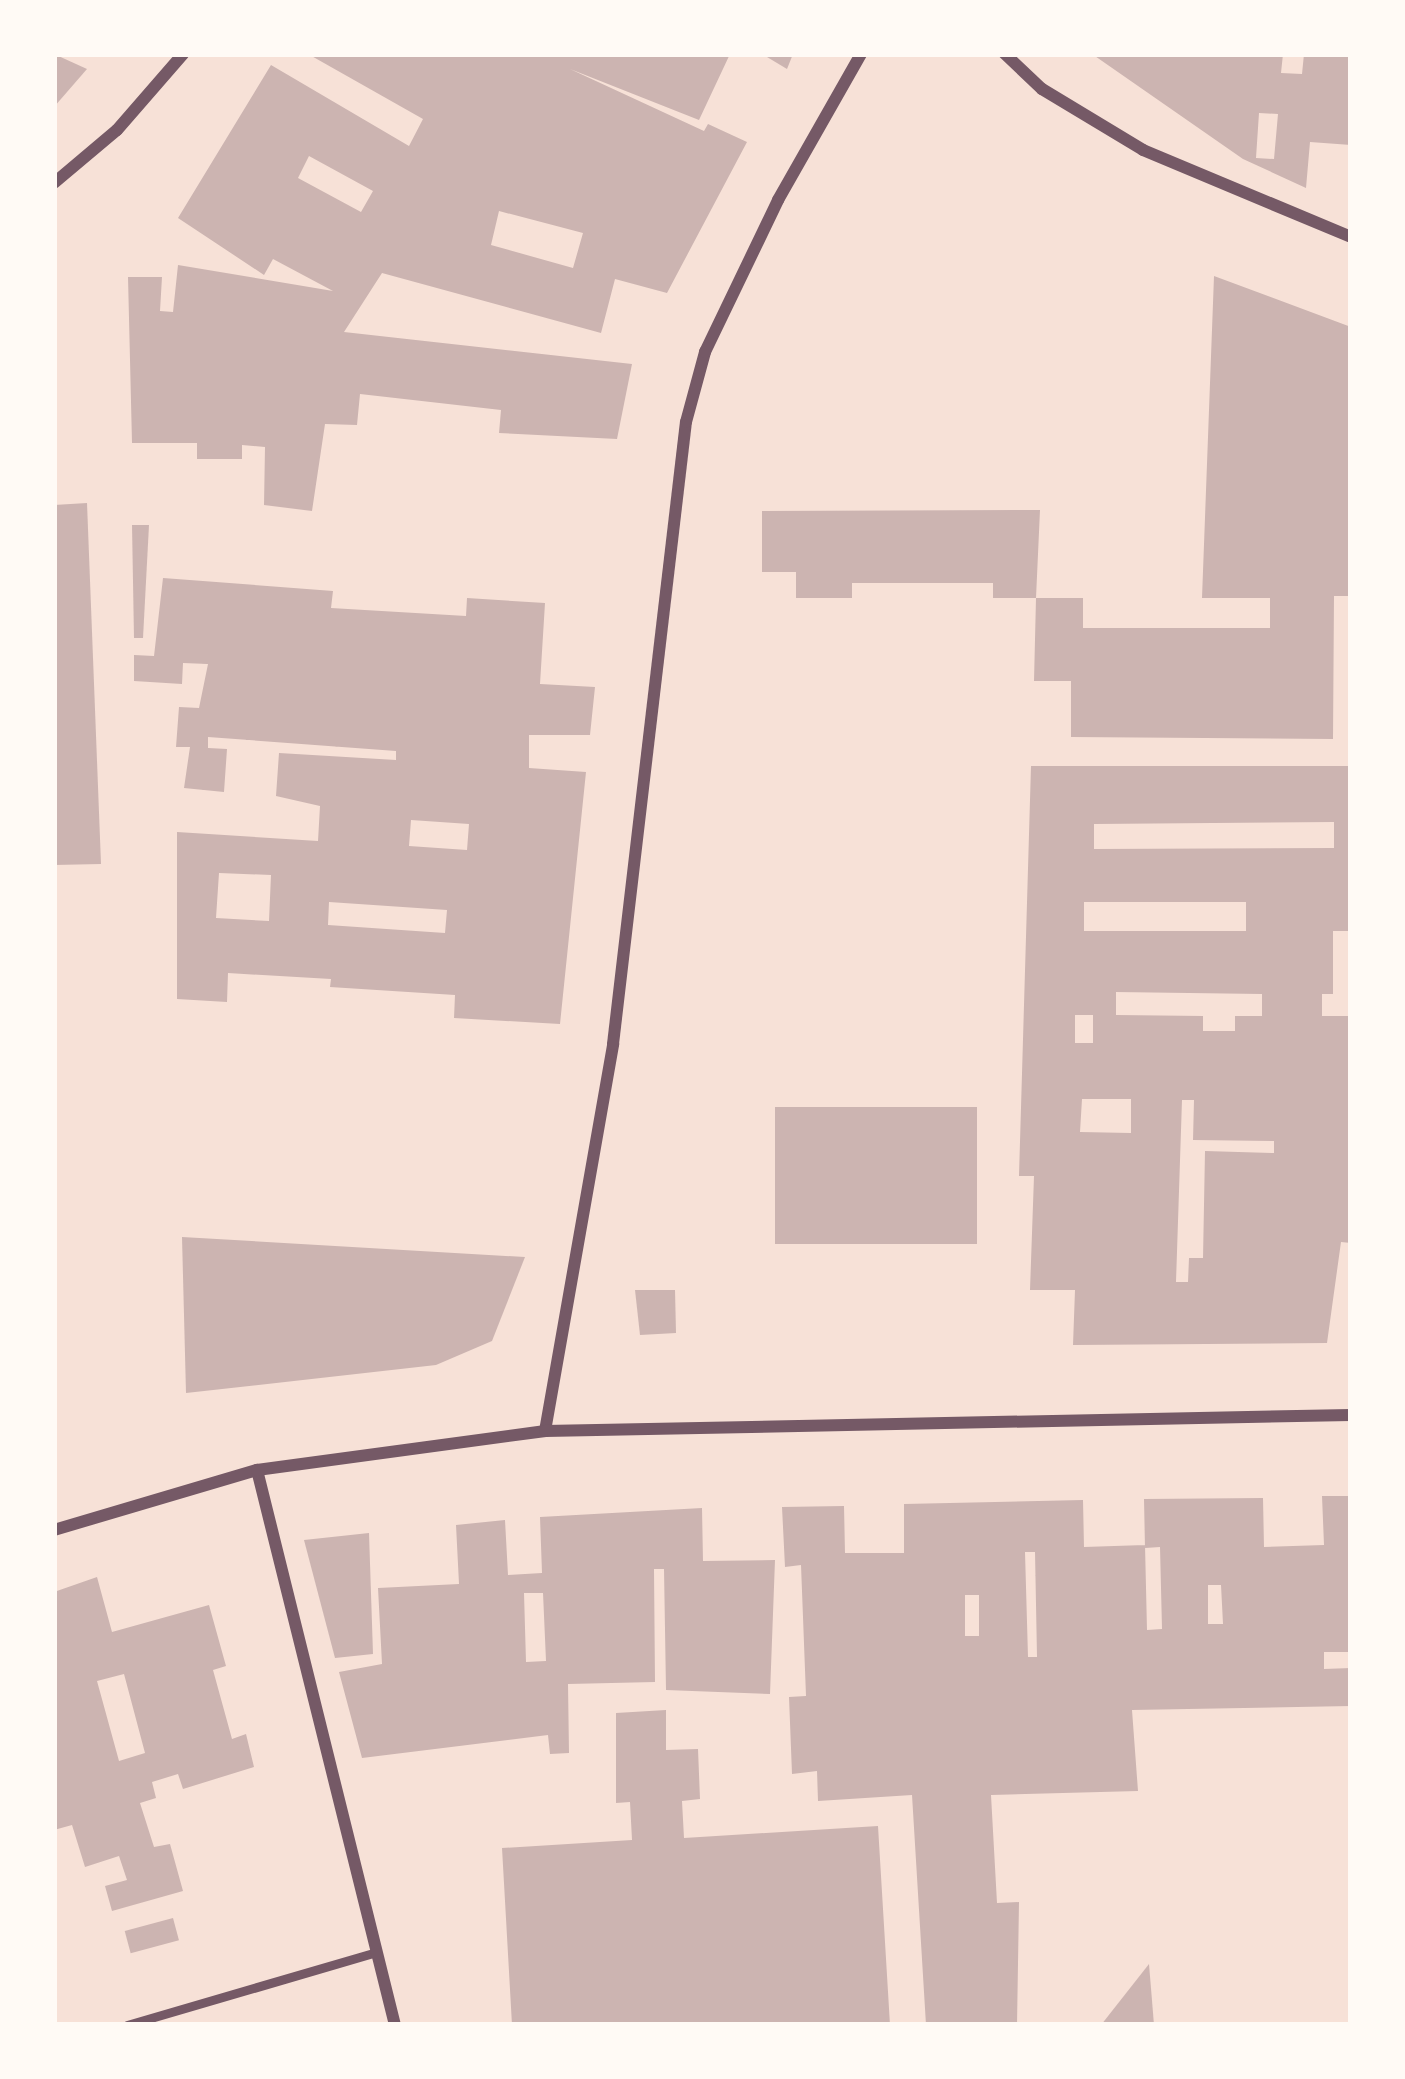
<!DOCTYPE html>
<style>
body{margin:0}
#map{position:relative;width:1405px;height:2079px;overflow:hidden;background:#f7e1d7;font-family:Inter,sans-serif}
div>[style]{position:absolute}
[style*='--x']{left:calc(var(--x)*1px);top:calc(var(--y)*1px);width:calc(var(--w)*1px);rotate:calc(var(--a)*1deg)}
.building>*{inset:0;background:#ccb4b1;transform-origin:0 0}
.service>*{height:9px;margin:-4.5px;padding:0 4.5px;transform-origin:4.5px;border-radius:4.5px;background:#755966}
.minor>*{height:12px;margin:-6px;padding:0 6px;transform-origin:6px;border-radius:6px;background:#755966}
span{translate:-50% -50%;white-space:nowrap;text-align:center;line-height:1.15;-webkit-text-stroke:12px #fffaf5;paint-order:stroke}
.frame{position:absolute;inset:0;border:57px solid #fffaf5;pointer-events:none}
</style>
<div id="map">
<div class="building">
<div style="clip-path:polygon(54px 54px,87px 69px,54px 107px)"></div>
<div style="clip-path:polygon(evenodd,308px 54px,730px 54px,699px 120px,570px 69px,704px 131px,708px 124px,747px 142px,667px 293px,615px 279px,601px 333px,382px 273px,344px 332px,632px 364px,617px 439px,499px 433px,501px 410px,360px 394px,357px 425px,325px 424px,312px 511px,264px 505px,265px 447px,242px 445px,242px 459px,197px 459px,197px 443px,132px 443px,128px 277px,162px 277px,160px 311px,173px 312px,178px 265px,333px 291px,273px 259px,264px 275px,178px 218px,271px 65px,409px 146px,423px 119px,308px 54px,309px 156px,373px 191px,361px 212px,298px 178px,309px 156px,308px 54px,499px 211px,583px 233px,573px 268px,491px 245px,499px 211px)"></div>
<div style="clip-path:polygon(762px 54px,793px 54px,787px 69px)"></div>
<div style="clip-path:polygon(evenodd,1092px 54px,1283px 54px,1281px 73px,1302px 74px,1304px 54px,1351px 54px,1351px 145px,1310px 142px,1306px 188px,1243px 159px,1092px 54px,1259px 113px,1278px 114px,1274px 159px,1256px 158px,1259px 113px)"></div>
<div style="clip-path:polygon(1214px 276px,1351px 327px,1351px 596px,1334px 596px,1333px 739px,1071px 737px,1071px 681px,1034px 681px,1036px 598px,1083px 598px,1083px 628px,1270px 628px,1270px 598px,1202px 598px)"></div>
<div style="clip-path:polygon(87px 503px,101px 864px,54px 865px,54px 505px)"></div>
<div style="clip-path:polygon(1040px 510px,1036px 598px,993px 598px,993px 583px,852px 583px,852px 598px,796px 598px,796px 572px,762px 572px,762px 511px)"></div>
<div style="clip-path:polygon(132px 525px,149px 525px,143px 638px,134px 638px)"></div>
<div style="clip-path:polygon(evenodd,163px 578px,333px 591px,331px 608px,466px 616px,467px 598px,545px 603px,540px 684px,595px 687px,590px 735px,529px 735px,529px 768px,586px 772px,560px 1024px,454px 1018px,455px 995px,330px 987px,331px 979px,228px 973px,227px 1002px,177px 999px,177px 832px,318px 841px,320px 806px,276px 796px,279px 753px,396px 760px,396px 751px,208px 737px,208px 748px,227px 749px,224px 792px,184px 788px,190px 747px,176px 747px,179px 707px,199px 708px,208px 664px,183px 663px,182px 684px,134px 681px,134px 655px,154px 656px,163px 578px,411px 820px,469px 824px,467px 850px,409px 846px,411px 820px,163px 578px,219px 873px,271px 875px,269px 921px,216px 918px,219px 873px,163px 578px,329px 902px,447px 910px,445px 933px,328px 925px,329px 902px)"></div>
<div style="clip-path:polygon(evenodd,1031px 766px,1351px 766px,1351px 931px,1333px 931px,1333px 994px,1322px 994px,1322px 1016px,1351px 1016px,1351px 1243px,1341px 1242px,1327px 1343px,1073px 1345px,1075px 1290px,1030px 1290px,1034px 1176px,1019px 1176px,1031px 766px,1334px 822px,1334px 848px,1094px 849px,1094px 824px,1334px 822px,1031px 766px,1084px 902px,1246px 902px,1246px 931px,1084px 931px,1084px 902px,1031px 766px,1116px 992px,1262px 994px,1262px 1016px,1235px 1016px,1235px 1031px,1203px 1031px,1203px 1016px,1116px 1015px,1116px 992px,1031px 766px,1075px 1015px,1093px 1015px,1093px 1043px,1075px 1043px,1075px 1015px,1031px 766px,1082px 1099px,1131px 1099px,1131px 1133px,1080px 1132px,1082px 1099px,1031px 766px,1182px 1100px,1194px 1100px,1193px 1140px,1274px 1141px,1274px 1153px,1205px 1151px,1203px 1258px,1189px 1258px,1188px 1282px,1176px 1282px,1182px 1100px)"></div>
<div style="left:977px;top:1107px;width:137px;height:202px;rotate:90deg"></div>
<div style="clip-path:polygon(182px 1237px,525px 1257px,492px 1341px,436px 1365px,186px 1393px)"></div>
<div style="clip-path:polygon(635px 1290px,675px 1290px,676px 1333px,640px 1335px)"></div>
<div style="clip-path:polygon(evenodd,1322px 1496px,1351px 1496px,1351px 1652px,1324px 1652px,1324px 1669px,1351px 1668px,1351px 1706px,1132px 1710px,1138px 1791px,991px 1795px,997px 1903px,1019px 1902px,1017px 2025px,926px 2025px,912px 1795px,818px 1801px,817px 1771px,792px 1774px,789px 1697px,806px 1696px,801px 1565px,785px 1567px,782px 1507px,844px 1506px,845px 1553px,904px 1553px,904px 1504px,1083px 1500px,1084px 1547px,1145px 1545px,1147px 1630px,1162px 1629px,1160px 1547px,1145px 1548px,1144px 1499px,1263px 1498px,1264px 1547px,1324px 1545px,1322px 1496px,1025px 1552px,1035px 1552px,1037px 1657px,1028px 1657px,1025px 1552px,1322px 1496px,1208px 1585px,1221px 1585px,1223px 1624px,1208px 1624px,1208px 1585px,1322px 1496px,965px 1595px,979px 1595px,979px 1636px,965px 1636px,965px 1595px)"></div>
<div style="clip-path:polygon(evenodd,702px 1508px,703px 1561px,775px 1560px,770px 1694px,666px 1690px,664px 1569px,654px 1569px,655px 1682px,568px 1684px,569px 1753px,550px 1754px,548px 1735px,362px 1758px,339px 1672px,382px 1664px,378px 1588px,459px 1584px,456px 1525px,505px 1520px,508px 1575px,542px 1573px,540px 1517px,702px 1508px,524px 1593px,543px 1593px,546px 1661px,526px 1662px,524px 1593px)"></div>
<div style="clip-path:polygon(369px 1533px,373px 1654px,335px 1658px,304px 1540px)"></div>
<div style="clip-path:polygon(evenodd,97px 1577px,112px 1632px,209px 1605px,226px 1666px,213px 1670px,232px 1739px,246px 1734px,254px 1767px,183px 1789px,178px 1774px,152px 1782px,156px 1798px,140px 1803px,154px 1847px,170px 1844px,183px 1891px,112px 1911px,105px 1886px,127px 1880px,119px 1856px,85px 1867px,72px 1825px,54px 1830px,54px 1592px,97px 1577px,124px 1674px,145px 1753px,119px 1761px,97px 1681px,124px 1674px)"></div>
<div style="clip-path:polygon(666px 1710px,666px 1750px,698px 1749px,700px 1799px,682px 1801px,684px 1838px,878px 1826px,890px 2025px,512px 2025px,502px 1848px,632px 1840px,630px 1802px,616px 1803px,616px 1713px)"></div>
<div style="left:173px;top:1918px;width:23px;height:50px;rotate:75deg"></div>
<div style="clip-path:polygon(1149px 1964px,1154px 2025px,1101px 2025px)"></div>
</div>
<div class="service">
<div style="--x:127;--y:2025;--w:260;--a:-16.3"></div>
</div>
<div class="minor">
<div style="--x:1005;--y:54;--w:51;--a:43.4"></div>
<div style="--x:1042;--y:89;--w:118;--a:31.1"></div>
<div style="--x:1143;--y:150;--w:225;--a:22.7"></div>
<div style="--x:54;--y:183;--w:82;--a:-40.1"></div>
<div style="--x:117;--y:130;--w:101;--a:-49"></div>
<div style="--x:545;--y:1431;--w:393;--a:-80"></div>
<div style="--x:613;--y:1044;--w:626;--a:-83.31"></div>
<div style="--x:686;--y:422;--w:73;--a:-74.8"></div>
<div style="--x:705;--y:352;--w:169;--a:-64.3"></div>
<div style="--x:778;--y:200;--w:168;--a:-60.4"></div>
<div style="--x:257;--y:1470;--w:572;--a:76.04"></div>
<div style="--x:54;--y:1530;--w:212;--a:-16.5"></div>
<div style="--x:257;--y:1470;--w:291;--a:-7.7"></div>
<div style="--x:545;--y:1431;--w:806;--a:-1.14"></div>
</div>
<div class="frame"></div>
</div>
